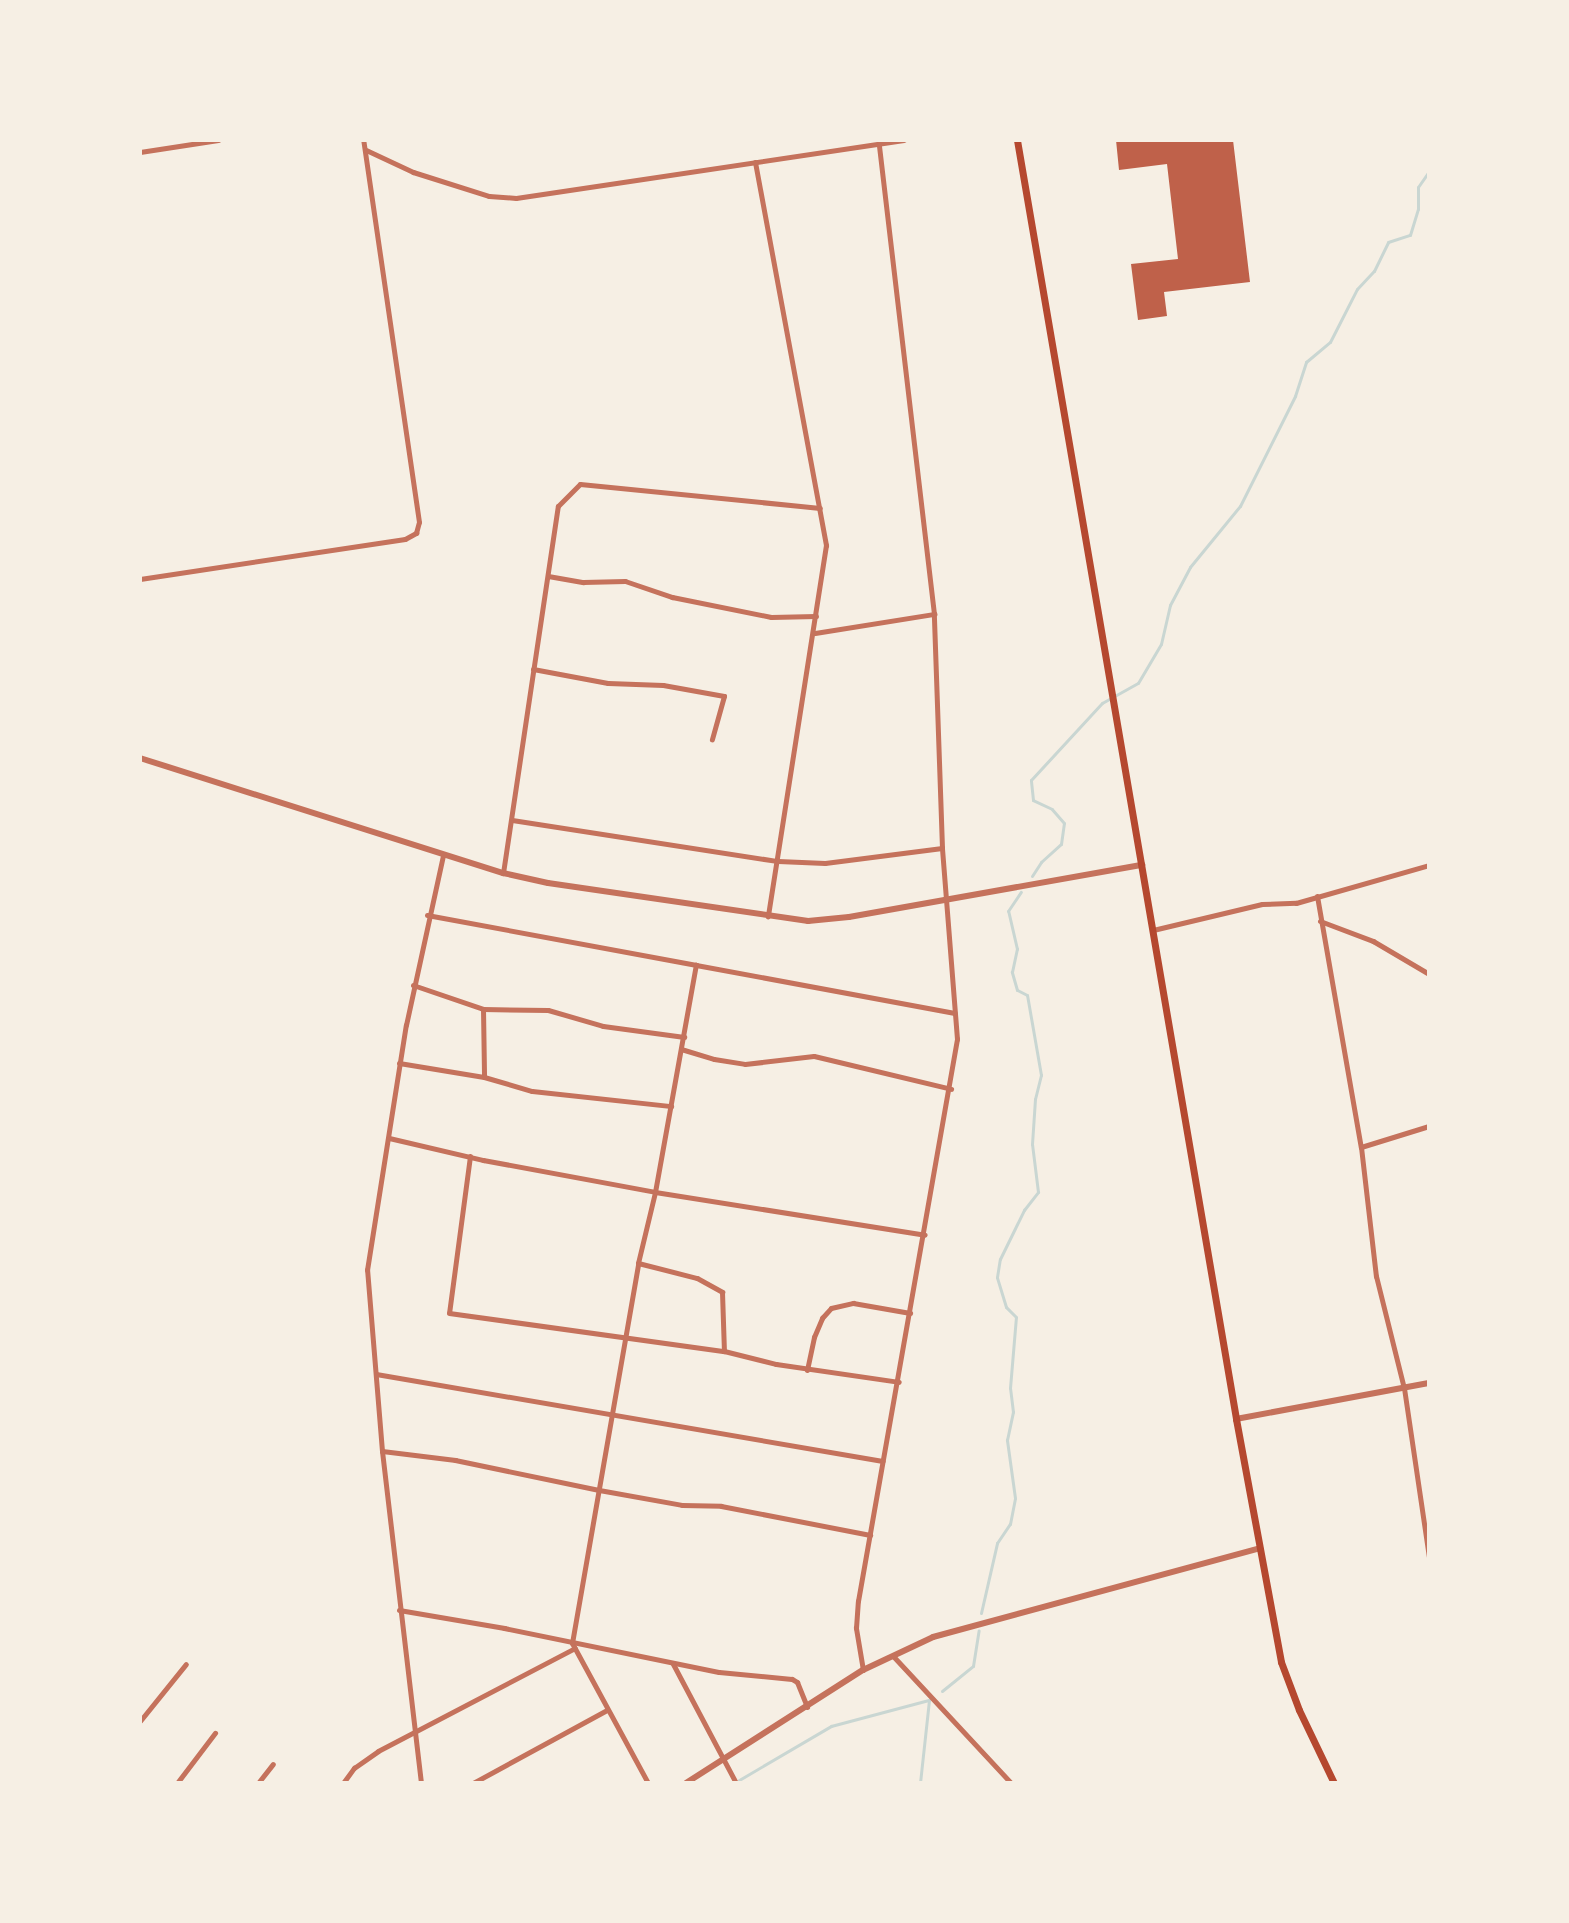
<!DOCTYPE html>
<style>
body{margin:0}
#map{position:relative;width:1569px;height:1923px;overflow:hidden;background:#f6efe4;font-family:Barlow,sans-serif}
div>[style]{position:absolute}
[style*='--x']{left:calc(var(--x)*1px);top:calc(var(--y)*1px);width:calc(var(--w)*1px);rotate:calc(var(--a)*1deg)}
.stream>*{height:3px;margin:-1.5px;padding:0 1.5px;transform-origin:1.5px;border-radius:1.5px;background:#c9d6d2}
.building>*{inset:0;background:#bf614a}
.minor>*{height:5px;margin:-2.5px;padding:0 2.5px;transform-origin:2.5px;border-radius:2.5px;background:#c5725c}
.tertiary>*{height:6px;margin:-3px;padding:0 3px;transform-origin:3px;border-radius:3px;background:#c5725c}
.primary>*{height:7px;margin:-3.5px;padding:0 3.5px;transform-origin:3.5px;border-radius:3.5px;background:#b5482f}
span{translate:-50% -50%;white-space:nowrap;text-align:center;line-height:1.15;-webkit-text-stroke:8px #f6efe4;paint-order:stroke}
.frame{position:absolute;inset:0;border:142px solid #f6efe4;pointer-events:none}
</style>
<div id="map">
<div class="stream">
<div style="--x:1032;--y:876;--w:17;--a:-57"></div>
<div style="--x:1041;--y:862;--w:27;--a:-42"></div>
<div style="--x:1061;--y:844;--w:21;--a:-82"></div>
<div style="--x:1064;--y:823;--w:18;--a:-131"></div>
<div style="--x:1052;--y:809;--w:21;--a:-155"></div>
<div style="--x:1033;--y:800;--w:20;--a:-96"></div>
<div style="--x:1031;--y:780;--w:105;--a:-47.3"></div>
<div style="--x:1102;--y:703;--w:41;--a:-29.1"></div>
<div style="--x:1138;--y:683;--w:45;--a:-59.5"></div>
<div style="--x:1161;--y:644;--w:40;--a:-77"></div>
<div style="--x:1170;--y:605;--w:43;--a:-62.2"></div>
<div style="--x:1190;--y:567;--w:79;--a:-50.7"></div>
<div style="--x:1240;--y:506;--w:123;--a:-63.4"></div>
<div style="--x:1295;--y:396;--w:36;--a:-72"></div>
<div style="--x:1306;--y:362;--w:31;--a:-40"></div>
<div style="--x:1330;--y:342;--w:59;--a:-63"></div>
<div style="--x:1357;--y:289;--w:25;--a:-47"></div>
<div style="--x:1374;--y:271;--w:32;--a:-64"></div>
<div style="--x:1388;--y:242;--w:23;--a:-18"></div>
<div style="--x:1410;--y:235;--w:27;--a:-73"></div>
<div style="--x:1418;--y:209;--w:22;--a:-90"></div>
<div style="--x:1418;--y:187;--w:19;--a:-55"></div>
<div style="--x:981;--y:1613;--w:72;--a:-77.1"></div>
<div style="--x:997;--y:1543;--w:23;--a:-56"></div>
<div style="--x:1010;--y:1524;--w:26;--a:-79"></div>
<div style="--x:1015;--y:1498;--w:59;--a:-97.9"></div>
<div style="--x:1007;--y:1440;--w:29;--a:-78"></div>
<div style="--x:1013;--y:1412;--w:24;--a:-97"></div>
<div style="--x:1010;--y:1388;--w:71;--a:-85.2"></div>
<div style="--x:1016;--y:1317;--w:14;--a:-135"></div>
<div style="--x:1006;--y:1307;--w:31;--a:-107"></div>
<div style="--x:997;--y:1277;--w:18;--a:-81"></div>
<div style="--x:1000;--y:1259;--w:55;--a:-63.9"></div>
<div style="--x:1024;--y:1210;--w:23;--a:-52"></div>
<div style="--x:1038;--y:1192;--w:48;--a:-97.1"></div>
<div style="--x:1032;--y:1144;--w:45;--a:-86.2"></div>
<div style="--x:1035;--y:1099;--w:25;--a:-76"></div>
<div style="--x:1041;--y:1075;--w:81;--a:-99.9"></div>
<div style="--x:1027;--y:995;--w:11;--a:-153"></div>
<div style="--x:1017;--y:990;--w:19;--a:-106"></div>
<div style="--x:1012;--y:972;--w:24;--a:-78"></div>
<div style="--x:1017;--y:949;--w:39;--a:-103"></div>
<div style="--x:1008;--y:911;--w:23;--a:-56"></div>
<div style="--x:942;--y:1691;--w:40;--a:-39"></div>
<div style="--x:973;--y:1666;--w:36;--a:-81"></div>
<div style="--x:739;--y:1780;--w:107;--a:-30.4"></div>
<div style="--x:831;--y:1726;--w:101;--a:-14.9"></div>
<div style="--x:929;--y:1700;--w:83;--a:96.2"></div>
</div>
<div class="building">
<div style="clip-path:polygon(1116px 140px,1233px 140px,1250px 282px,1164px 292px,1167px 316px,1138px 320px,1131px 264px,1178px 259px,1167px 164px,1119px 170px)"></div>
</div>
<div class="minor">
<div style="--x:366;--y:150;--w:52;--a:25.1"></div>
<div style="--x:413;--y:172;--w:80;--a:17.5"></div>
<div style="--x:489;--y:196;--w:27;--a:4"></div>
<div style="--x:516;--y:198;--w:392;--a:-8.5"></div>
<div style="--x:140;--y:152;--w:79;--a:-8.7"></div>
<div style="--x:755;--y:162;--w:390;--a:79.5"></div>
<div style="--x:826;--y:545;--w:376;--a:98.9"></div>
<div style="--x:548;--y:576;--w:36;--a:10"></div>
<div style="--x:583;--y:582;--w:42;--a:-1.4"></div>
<div style="--x:625;--y:581;--w:50;--a:18.8"></div>
<div style="--x:672;--y:597;--w:101;--a:11.4"></div>
<div style="--x:771;--y:617;--w:45;--a:-1.3"></div>
<div style="--x:140;--y:579;--w:268;--a:-8.6"></div>
<div style="--x:405;--y:539;--w:13;--a:-29"></div>
<div style="--x:416;--y:533;--w:11;--a:-75"></div>
<div style="--x:419;--y:522;--w:386;--a:-98.3"></div>
<div style="--x:815;--y:633;--w:121;--a:-9.1"></div>
<div style="--x:533;--y:669;--w:76;--a:10.6"></div>
<div style="--x:608;--y:683;--w:55;--a:2.1"></div>
<div style="--x:663;--y:685;--w:62;--a:10.2"></div>
<div style="--x:724;--y:696;--w:45;--a:105.6"></div>
<div style="--x:512;--y:820;--w:269;--a:8.8"></div>
<div style="--x:778;--y:861;--w:47;--a:2.4"></div>
<div style="--x:825;--y:863;--w:118;--a:-7.3"></div>
<div style="--x:503;--y:873;--w:371;--a:-81.5"></div>
<div style="--x:558;--y:506;--w:31;--a:-45"></div>
<div style="--x:580;--y:484;--w:241;--a:5.7"></div>
<div style="--x:1317;--y:896;--w:255;--a:80.1"></div>
<div style="--x:1361;--y:1147;--w:130;--a:83.4"></div>
<div style="--x:1376;--y:1276;--w:115;--a:76"></div>
<div style="--x:1404;--y:1388;--w:172;--a:81.6"></div>
<div style="--x:427;--y:915;--w:274;--a:10.5"></div>
<div style="--x:1320;--y:921;--w:57;--a:20.7"></div>
<div style="--x:1373;--y:941;--w:65;--a:30.5"></div>
<div style="--x:1153;--y:930;--w:112;--a:-13.4"></div>
<div style="--x:1262;--y:904;--w:34;--a:-2"></div>
<div style="--x:1296;--y:903;--w:138;--a:-15.9"></div>
<div style="--x:413;--y:985;--w:74;--a:18.9"></div>
<div style="--x:483;--y:1009;--w:65;--a:0.9"></div>
<div style="--x:548;--y:1010;--w:57;--a:16.2"></div>
<div style="--x:603;--y:1026;--w:82;--a:7.7"></div>
<div style="--x:483;--y:1009;--w:67;--a:89.1"></div>
<div style="--x:1429;--y:1019;--w:39;--a:90"></div>
<div style="--x:681;--y:1049;--w:34;--a:17"></div>
<div style="--x:714;--y:1059;--w:31;--a:9"></div>
<div style="--x:745;--y:1064;--w:69;--a:-6.6"></div>
<div style="--x:814;--y:1056;--w:141;--a:13.5"></div>
<div style="--x:399;--y:1063;--w:86;--a:9.4"></div>
<div style="--x:484;--y:1077;--w:50;--a:16.3"></div>
<div style="--x:532;--y:1091;--w:140;--a:6.2"></div>
<div style="--x:389;--y:1138;--w:97;--a:13.2"></div>
<div style="--x:483;--y:1160;--w:175;--a:10.5"></div>
<div style="--x:655;--y:1192;--w:273;--a:9"></div>
<div style="--x:1361;--y:1147;--w:71;--a:-17.2"></div>
<div style="--x:470;--y:1156;--w:158;--a:97.6"></div>
<div style="--x:449;--y:1313;--w:278;--a:7.9"></div>
<div style="--x:724;--y:1351;--w:54;--a:14"></div>
<div style="--x:776;--y:1364;--w:124;--a:8.3"></div>
<div style="--x:638;--y:1263;--w:61;--a:14.3"></div>
<div style="--x:697;--y:1278;--w:29;--a:29"></div>
<div style="--x:722;--y:1292;--w:59;--a:88.1"></div>
<div style="--x:807;--y:1370;--w:34;--a:-78"></div>
<div style="--x:814;--y:1337;--w:21;--a:-67"></div>
<div style="--x:822;--y:1318;--w:13;--a:-48"></div>
<div style="--x:831;--y:1308;--w:23;--a:-13"></div>
<div style="--x:853;--y:1303;--w:58;--a:10"></div>
<div style="--x:376;--y:1374;--w:514;--a:9.74"></div>
<div style="--x:382;--y:1451;--w:74;--a:7"></div>
<div style="--x:455;--y:1460;--w:147;--a:11.8"></div>
<div style="--x:599;--y:1490;--w:84;--a:10.2"></div>
<div style="--x:682;--y:1505;--w:39;--a:1"></div>
<div style="--x:721;--y:1506;--w:152;--a:11"></div>
<div style="--x:399;--y:1610;--w:107;--a:9.7"></div>
<div style="--x:504;--y:1628;--w:219;--a:11.6"></div>
<div style="--x:719;--y:1672;--w:73;--a:5.5"></div>
<div style="--x:792;--y:1679;--w:6;--a:31"></div>
<div style="--x:797;--y:1682;--w:27;--a:68"></div>
<div style="--x:893;--y:1656;--w:173;--a:47.1"></div>
<div style="--x:673;--y:1664;--w:135;--a:62.1"></div>
<div style="--x:863;--y:1670;--w:43;--a:-99.5"></div>
<div style="--x:856;--y:1628;--w:27;--a:-86"></div>
<div style="--x:858;--y:1601;--w:571;--a:-80.01"></div>
<div style="--x:957;--y:1039;--w:192;--a:-94.5"></div>
<div style="--x:942;--y:848;--w:234;--a:-92"></div>
<div style="--x:934;--y:614;--w:472;--a:-96.7"></div>
<div style="--x:140;--y:1721;--w:73;--a:-51.1"></div>
<div style="--x:177;--y:1783;--w:63;--a:-52.8"></div>
<div style="--x:258;--y:1783;--w:24;--a:-52"></div>
<div style="--x:343;--y:1783;--w:19;--a:-54"></div>
<div style="--x:354;--y:1768;--w:29;--a:-35"></div>
<div style="--x:378;--y:1751;--w:222;--a:-27.6"></div>
<div style="--x:421;--y:1783;--w:334;--a:-96.7"></div>
<div style="--x:382;--y:1451;--w:182;--a:-94.7"></div>
<div style="--x:367;--y:1270;--w:248;--a:-81"></div>
<div style="--x:406;--y:1025;--w:173;--a:-77.7"></div>
<div style="--x:473;--y:1783;--w:153;--a:-28.6"></div>
<div style="--x:648;--y:1783;--w:159;--a:-118.5"></div>
<div style="--x:572;--y:1643;--w:386;--a:-80.1"></div>
<div style="--x:638;--y:1263;--w:73;--a:-76.5"></div>
<div style="--x:655;--y:1192;--w:231;--a:-79.8"></div>
<div style="--x:696;--y:965;--w:263;--a:10.5"></div>
</div>
<div class="tertiary">
<div style="--x:140;--y:758;--w:381;--a:17.6"></div>
<div style="--x:503;--y:873;--w:46;--a:12.5"></div>
<div style="--x:548;--y:883;--w:263;--a:8.3"></div>
<div style="--x:808;--y:921;--w:41;--a:-5.6"></div>
<div style="--x:849;--y:917;--w:298;--a:-10.1"></div>
<div style="--x:1236;--y:1419;--w:196;--a:-10.6"></div>
<div style="--x:686;--y:1783;--w:210;--a:-32.6"></div>
<div style="--x:863;--y:1670;--w:77;--a:-25.2"></div>
<div style="--x:933;--y:1637;--w:339;--a:-15.2"></div>
</div>
<div class="primary">
<div style="--x:1017;--y:140;--w:1298;--a:80.28"></div>
<div style="--x:1236;--y:1419;--w:247;--a:79.5"></div>
<div style="--x:1281;--y:1662;--w:51;--a:69.4"></div>
<div style="--x:1299;--y:1710;--w:81;--a:64.4"></div>
</div>
<div class="frame"></div>
</div>
